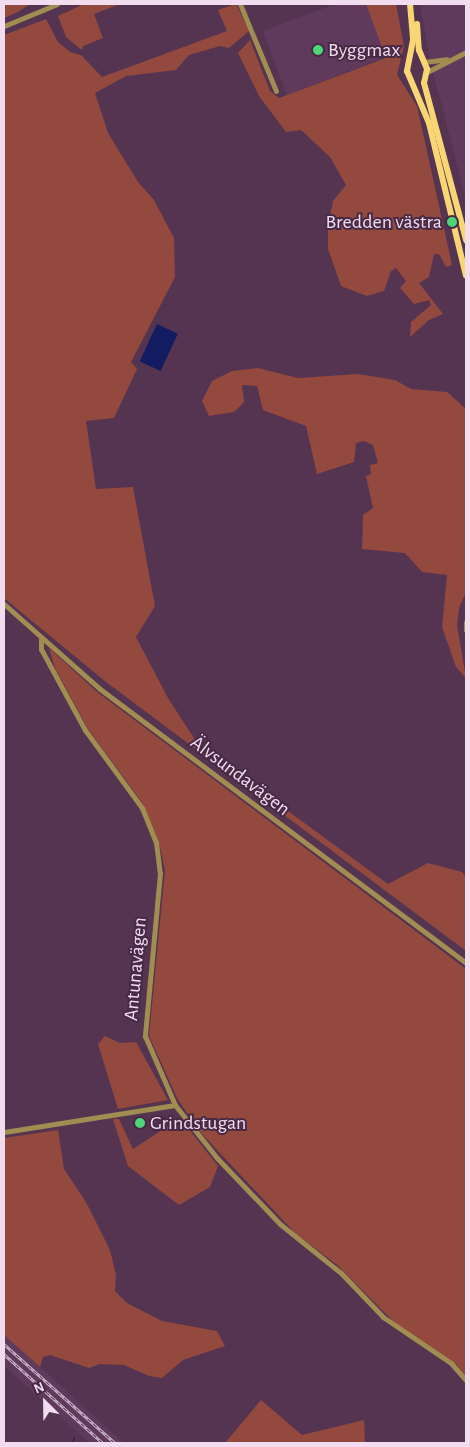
<!DOCTYPE html>
<meta charset="utf-8">
<style>
body{margin:0}
#map{position:relative;width:470px;height:1447px;overflow:hidden;background:#543451;font-family:"Alegreya Sans",sans-serif}
div>[style]{position:absolute}
[style*='--x']{left:calc(var(--x)*1px);top:calc(var(--y)*1px);width:calc(var(--w)*1px);rotate:calc(var(--a)*1deg)}
.built>*{inset:0;background:#603a5d}
.green>*{inset:0;background:#94493e}
.water>*{inset:0;background:#131c61;transform-origin:0 0}
.stream>*{height:1px;margin:-0.5px;padding:0 0.5px;transform-origin:0.5px;border-radius:0.5px;background:#131c61}
.minor>*{height:5px;margin:-2.5px;padding:0 2.5px;transform-origin:2.5px;border-radius:2.5px;background:#a18c51}
.major>*{height:6px;margin:-3px;padding:0 3px;transform-origin:3px;border-radius:3px;background:#f9d674}
.rail>*{height:3px;margin-top:-1.5px;transform-origin:0;background:repeating-linear-gradient(90deg,#492a46 0 4px,#d0bace 0 8px);box-sizing:border-box;border-block:1px solid #d0bace}
.dots>*{width:14px;height:14px;translate:-50% -50%;box-sizing:border-box;border:2px solid #492a46;border-radius:50%}
span{translate:-50% -50%;white-space:nowrap;text-align:center;line-height:1.15;-webkit-text-stroke:4px #492a46;paint-order:stroke}
.poi-label{font-size:20px;color:#f1ddef}
.left{translate:0 -50%;text-align:left}
.right{translate:-100% -50%;text-align:right}
.street-label{font-size:20px;color:#f1ddef}
.frame{position:absolute;inset:0;border:5px solid #f1ddef;pointer-events:none}
.north{position:absolute;left:20px;top:1377px;width:50px;height:50px;-webkit-text-stroke:4px #492a46;paint-order:stroke;rotate:337deg;font-size:14px;font-weight:700;line-height:20px;text-align:center;color:#f1ddef}
.north::after{content:'';display:block;margin:auto;width:18px;height:22px;background:#f1ddef;clip-path:polygon(50% 0,100% 100%,50% 72%,0 100%)}
</style>
<div id="map">
<div class="built">
<div style="clip-path:polygon(335px 4px,366px 4px,386px 57px,287px 95px,263px 31px)"></div>
<div style="clip-path:polygon(420px 4px,466px 4px,466px 200px,430px 60px)"></div>
<div style="clip-path:polygon(4px 1335px,40px 1367px,124px 1443px,90px 1443px,4px 1366px)"></div>
</div>
<div class="green">
<div style="clip-path:polygon(30px 4px,18px 12px,4px 18px,4px 5px)"></div>
<div style="clip-path:polygon(84px 4px,120px 4px,94px 14px,103px 38px,83px 46px,82px 50px,66px 37px,58px 16px)"></div>
<div style="clip-path:polygon(236px 4px,249px 31px,229px 48px,220px 46px,189px 55px,176px 70px,126px 76px,95px 93px,108px 133px,138px 182px,154px 200px,174px 238px,175px 277px,131px 362px,137px 369px,114px 418px,86px 421px,96px 489px,133px 487px,155px 606px,136px 637px,168px 698px,199px 746px,388px 884px,428px 863px,462px 872px,466px 877px,466px 951px,106px 682px,4px 598px,4px 35px,46px 19px,58px 42px,70px 52px,81px 55px,102px 77px,227px 31px,218px 10px)"></div>
<div style="clip-path:polygon(366px 4px,396px 4px,404px 46px,397px 75px,417px 106px,452px 265px,446px 267px,439px 254px,434px 254px,429px 277px,419px 283px,443px 314px,429px 320px,410px 337px,411px 322px,431px 305px,429px 300px,414px 304px,400px 288px,406px 281px,396px 268px,391px 271px,384px 291px,367px 296px,341px 286px,328px 249px,328px 227px,333px 201px,346px 185px,330px 157px,301px 130px,286px 132px,259px 96px,238px 53px,250px 40px,270px 91px,279px 98px,386px 58px)"></div>
<div style="clip-path:polygon(258px 368px,298px 378px,358px 374px,395px 380px,411px 389px,447px 392px,466px 409px,466px 592px,459px 608px,457px 625px,466px 678px,456px 667px,442px 627px,447px 575px,422px 572px,405px 553px,362px 549px,363px 515px,373px 508px,366px 476px,371px 474px,370px 465px,378px 463px,373px 445px,364px 441px,356px 443px,354px 462px,317px 474px,306px 426px,263px 410px,257px 386px,242px 385px,244px 402px,234px 412px,209px 416px,202px 401px,212px 381px,232px 371px)"></div>
<div style="clip-path:polygon(49px 648px,96px 691px,466px 969px,466px 1376px,456px 1364px,399px 1327px,336px 1264px,296px 1234px,202px 1134px,178px 1100px,149px 1036px,165px 870px,159px 843px,141px 801px,88px 729px,55px 668px)"></div>
<div style="clip-path:polygon(105px 1036px,120px 1043px,136px 1042px,168px 1100px,118px 1109px,98px 1044px)"></div>
<div style="clip-path:polygon(180px 1118px,218px 1166px,210px 1187px,179px 1205px,128px 1166px,113px 1119px,119px 1119px,133px 1149px)"></div>
<div style="clip-path:polygon(58px 1130px,64px 1169px,86px 1202px,110px 1250px,116px 1275px,115px 1291px,127px 1303px,162px 1321px,217px 1331px,225px 1346px,183px 1360px,162px 1378px,149px 1376px,124px 1365px,100px 1364px,89px 1368px,50px 1355px,43px 1357px,40px 1367px,4px 1335px,4px 1138px)"></div>
<div style="clip-path:polygon(261px 1400px,302px 1435px,364px 1420px,365px 1443px,225px 1443px)"></div>
</div>
<div class="water">
<div style="left:157px;top:324px;width:23px;height:41px;rotate:25deg"></div>
</div>
<div class="stream">
<div style="--x:72;--y:1443;--w:6;--a:-72"></div>
</div>
<div class="minor">
<div style="--x:240;--y:4;--w:94;--a:67.5"></div>
<div style="--x:4;--y:26;--w:57;--a:-22.5"></div>
<div style="--x:424;--y:62;--w:23;--a:-7"></div>
<div style="--x:427;--y:72;--w:44;--a:-27.1"></div>
<div style="--x:4;--y:604;--w:128;--a:41.5"></div>
<div style="--x:100;--y:689;--w:457;--a:36.8"></div>
<div style="--x:466;--y:622;--w:8;--a:90"></div>
<div style="--x:41;--y:639;--w:10;--a:90"></div>
<div style="--x:41;--y:649;--w:92;--a:61.5"></div>
<div style="--x:85;--y:730;--w:97;--a:53.8"></div>
<div style="--x:142;--y:808;--w:37;--a:68"></div>
<div style="--x:156;--y:842;--w:31;--a:83"></div>
<div style="--x:160;--y:873;--w:164;--a:95.3"></div>
<div style="--x:145;--y:1036;--w:75;--a:66.5"></div>
<div style="--x:175;--y:1105;--w:68;--a:51.6"></div>
<div style="--x:217;--y:1158;--w:91;--a:46.3"></div>
<div style="--x:280;--y:1224;--w:78;--a:38.8"></div>
<div style="--x:341;--y:1273;--w:61;--a:46.3"></div>
<div style="--x:383;--y:1317;--w:82;--a:34.1"></div>
<div style="--x:451;--y:1363;--w:23;--a:49"></div>
<div style="--x:4;--y:1132;--w:173;--a:-9"></div>
</div>
<div class="major">
<div style="--x:410;--y:4;--w:36;--a:85"></div>
<div style="--x:413;--y:40;--w:32;--a:101"></div>
<div style="--x:407;--y:71;--w:56;--a:67.1"></div>
<div style="--x:429;--y:123;--w:157;--a:76.4"></div>
<div style="--x:417;--y:24;--w:26;--a:86"></div>
<div style="--x:419;--y:50;--w:21;--a:67"></div>
<div style="--x:427;--y:69;--w:14;--a:102"></div>
<div style="--x:424;--y:83;--w:163;--a:75"></div>
</div>
<div class="rail">
<div style="--x:4;--y:1344;--w:149;--a:41.7"></div>
<div style="--x:4;--y:1354;--w:133;--a:42"></div>
</div>
<div class="dots">
<div style="left:318px;top:50px;background:#4dd676"></div>
<div style="left:452px;top:222px;background:#4dd676"></div>
<div style="left:140px;top:1123px;background:#4dd676"></div>
</div>
<div class="poi-label">
<span class="left" style="left:328px;top:50px">Byggmax</span>
<span class="right" style="left:442px;top:222px">Bredden västra</span>
<span class="left" style="left:150px;top:1123px">Grindstugan</span>
</div>
<div class="street-label">
<span style="left:240px;top:776px;rotate:37deg">Älvsundavägen</span>
<span style="left:136px;top:969px;rotate:-85deg">Antunavägen</span>
</div>
<div class="frame"></div>
<div class="north">N</div>
</div>
